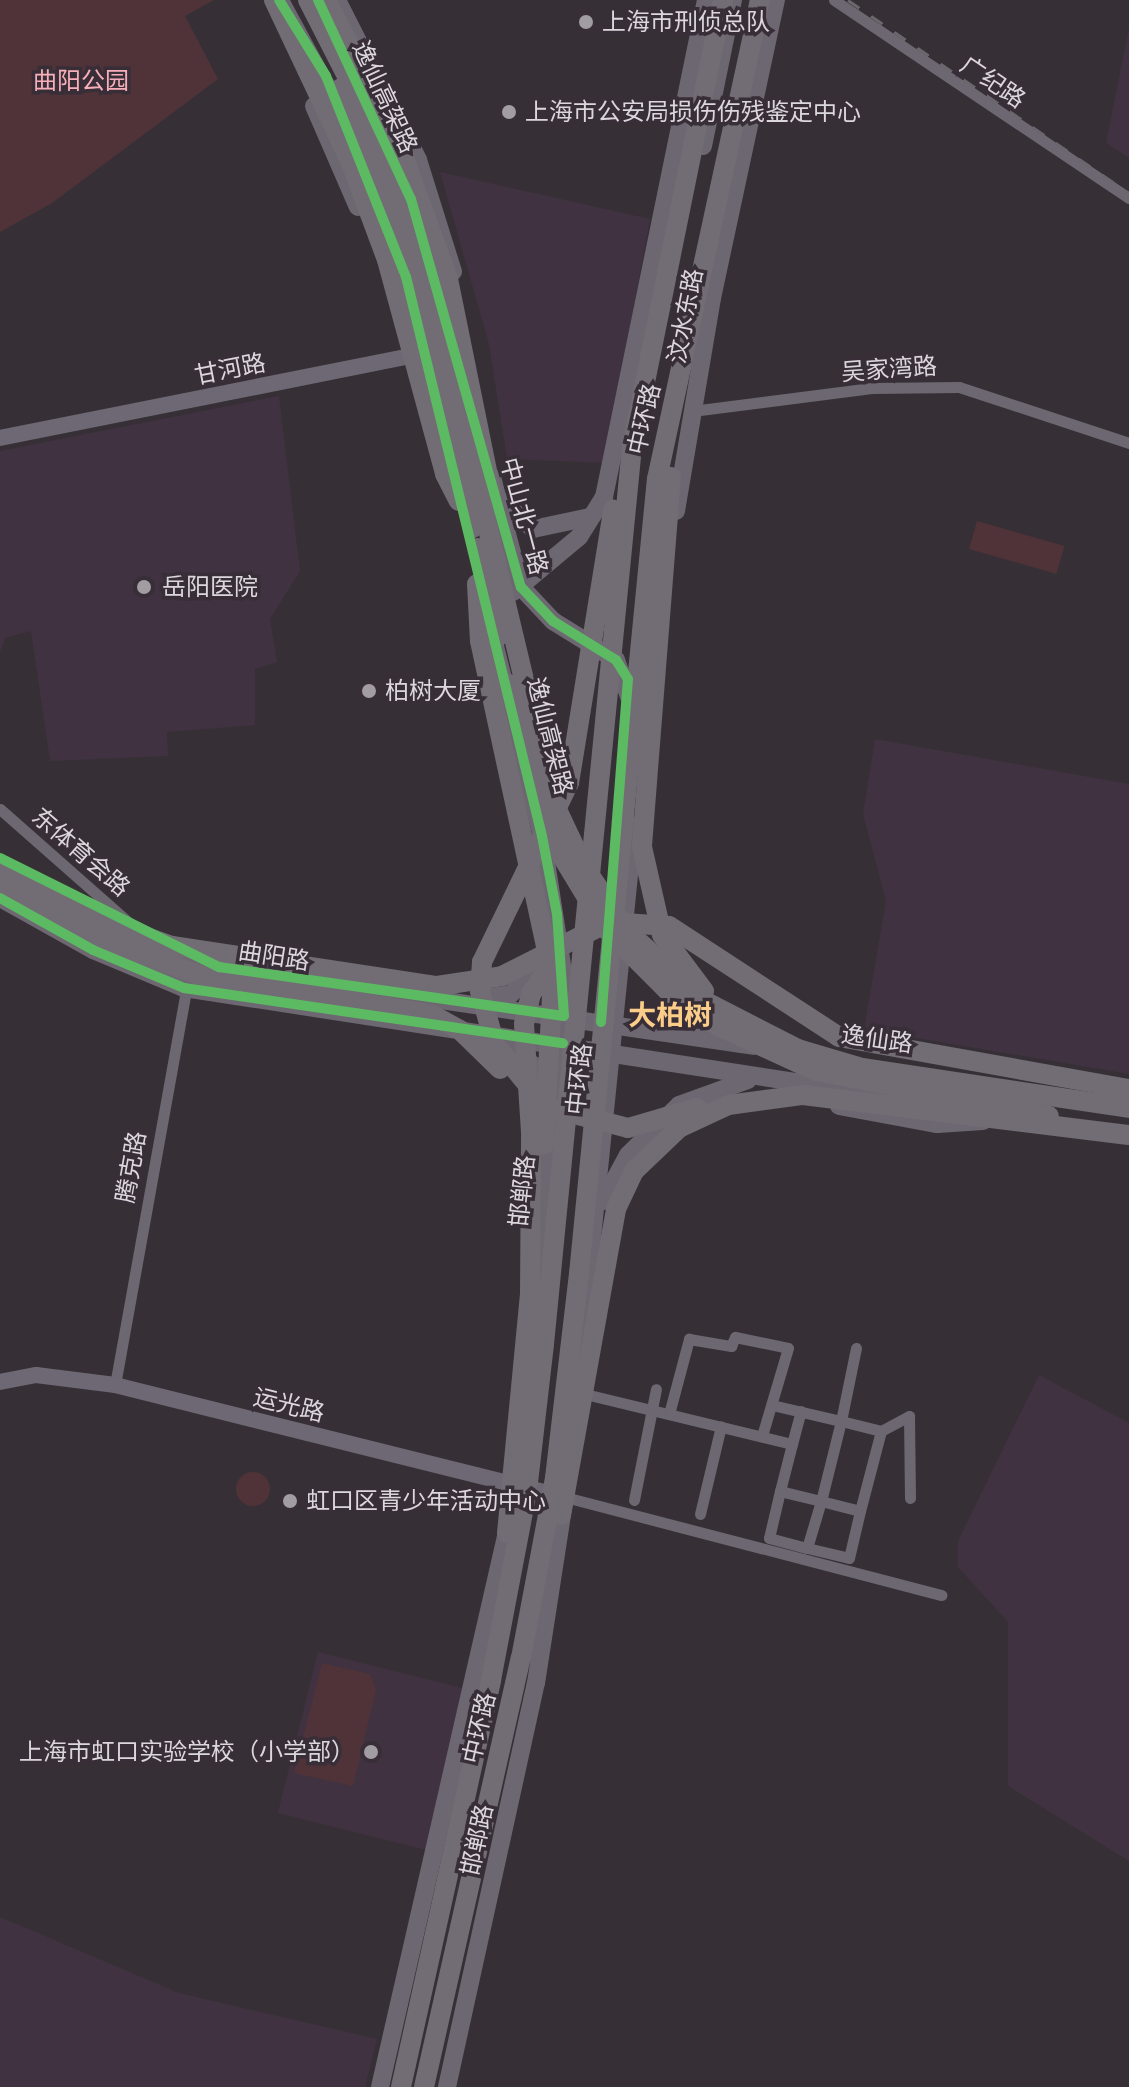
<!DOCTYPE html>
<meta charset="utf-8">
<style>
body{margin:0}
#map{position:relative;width:1129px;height:2087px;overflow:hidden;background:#363036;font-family:"Asap Condensed","Noto Sans SC",sans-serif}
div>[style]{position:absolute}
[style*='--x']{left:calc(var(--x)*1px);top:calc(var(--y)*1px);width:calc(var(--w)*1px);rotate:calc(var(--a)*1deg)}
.built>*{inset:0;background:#403240;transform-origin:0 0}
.green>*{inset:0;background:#4f3338;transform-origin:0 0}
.round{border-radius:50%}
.street>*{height:11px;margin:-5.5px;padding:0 5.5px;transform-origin:5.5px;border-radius:5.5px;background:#6c6771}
.secondary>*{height:16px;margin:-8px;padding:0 8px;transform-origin:8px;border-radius:8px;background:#6e6874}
.primary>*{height:18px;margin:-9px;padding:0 9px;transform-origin:9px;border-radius:9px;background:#6d6772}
.highway>*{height:20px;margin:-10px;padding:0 10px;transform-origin:10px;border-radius:10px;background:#726c75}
.rail>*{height:3px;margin-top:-1.5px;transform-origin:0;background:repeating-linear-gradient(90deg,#6b666d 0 14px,transparent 0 28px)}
.highway-bridge>*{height:20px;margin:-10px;padding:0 10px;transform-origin:10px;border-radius:10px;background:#726c75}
.cycleway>*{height:10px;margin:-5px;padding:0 5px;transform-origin:5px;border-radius:5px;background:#5cba63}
.dots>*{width:22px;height:22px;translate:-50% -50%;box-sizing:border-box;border:4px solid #382e38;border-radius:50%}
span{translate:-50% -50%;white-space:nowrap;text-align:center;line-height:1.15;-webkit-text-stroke:7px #382e38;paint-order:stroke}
.poi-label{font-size:24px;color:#dcd6dd}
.left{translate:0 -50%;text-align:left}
.right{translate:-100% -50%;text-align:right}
.park-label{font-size:24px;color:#f7aeb9}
.street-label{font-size:24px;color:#dcd6dd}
.quarter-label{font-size:28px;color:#fbcd89;font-weight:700}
</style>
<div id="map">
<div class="built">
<div style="clip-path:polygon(1129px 28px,1129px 158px,1106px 143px)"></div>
<div style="clip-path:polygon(440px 172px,650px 219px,605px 463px,507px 459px,489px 344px)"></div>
<div style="clip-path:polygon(279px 396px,300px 571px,270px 619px,277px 662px,255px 669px,255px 725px,167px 732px,168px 756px,50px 761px,31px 631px,5px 638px,0 652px,0 451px)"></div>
<div style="clip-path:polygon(875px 739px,1129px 784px,1129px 1074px,864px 1029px,886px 901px,863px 814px)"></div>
<div style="clip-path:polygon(1039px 1375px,1129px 1423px,1129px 1861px,1008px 1786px,1008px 1622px,958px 1567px,958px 1541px)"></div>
<div style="left:318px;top:1652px;width:153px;height:166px;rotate:14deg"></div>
<div style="clip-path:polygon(0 1917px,179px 1993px,377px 2039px,365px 2087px,0 2087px)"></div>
</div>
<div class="green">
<div style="clip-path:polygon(0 0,214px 0,185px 16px,218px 79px,52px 203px,0 232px)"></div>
<div style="left:977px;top:521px;width:91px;height:29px;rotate:16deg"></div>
<div class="round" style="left:236px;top:1472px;width:34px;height:34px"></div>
<div style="clip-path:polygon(322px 1663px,370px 1674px,376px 1690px,353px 1786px,294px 1773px)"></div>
</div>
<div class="street">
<div style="--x:834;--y:0;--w:355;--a:33.9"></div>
<div style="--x:692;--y:411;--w:181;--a:-7.3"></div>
<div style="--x:872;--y:388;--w:87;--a:-0.7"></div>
<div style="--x:959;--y:387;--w:179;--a:18.2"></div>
<div style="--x:0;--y:809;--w:179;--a:41.4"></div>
<div style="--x:856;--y:1348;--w:75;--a:101.6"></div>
<div style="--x:841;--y:1421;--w:41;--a:14"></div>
<div style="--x:881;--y:1431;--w:32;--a:-28"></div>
<div style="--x:909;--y:1416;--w:82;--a:89.3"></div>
<div style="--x:115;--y:1385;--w:407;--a:-79.8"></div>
<div style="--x:581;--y:1393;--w:217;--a:13.6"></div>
<div style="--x:792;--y:1444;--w:34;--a:-75"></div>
<div style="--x:772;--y:1405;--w:71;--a:13.1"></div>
<div style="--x:841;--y:1421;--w:82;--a:104"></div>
<div style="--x:821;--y:1501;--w:42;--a:-166.3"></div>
<div style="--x:780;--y:1491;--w:49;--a:-75.7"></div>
<div style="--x:669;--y:1414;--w:78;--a:-75.1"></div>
<div style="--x:689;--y:1339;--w:43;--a:9.5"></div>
<div style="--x:731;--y:1346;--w:10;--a:-66"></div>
<div style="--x:735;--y:1337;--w:54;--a:11.7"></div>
<div style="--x:788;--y:1348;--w:92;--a:106.5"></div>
<div style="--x:780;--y:1491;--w:48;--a:103.2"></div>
<div style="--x:769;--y:1538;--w:39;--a:15"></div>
<div style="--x:807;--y:1548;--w:49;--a:-73.4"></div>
<div style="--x:821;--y:1501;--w:40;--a:14.4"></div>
<div style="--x:860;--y:1511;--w:83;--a:-75.3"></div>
<div style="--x:565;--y:1497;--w:389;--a:14.6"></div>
<div style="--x:634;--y:1500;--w:113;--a:-78.8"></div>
<div style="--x:700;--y:1514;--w:90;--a:-76.6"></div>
<div style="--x:807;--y:1548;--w:43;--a:13.4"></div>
<div style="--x:849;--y:1558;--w:48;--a:-76.8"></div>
</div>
<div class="secondary">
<div style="--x:0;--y:438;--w:430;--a:-11.3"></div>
<div style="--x:0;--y:1382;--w:37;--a:-11"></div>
<div style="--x:36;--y:1375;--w:80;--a:7.2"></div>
<div style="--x:115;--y:1385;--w:462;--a:14"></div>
</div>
<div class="primary">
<div style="--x:337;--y:0;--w:179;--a:63.1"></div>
<div style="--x:418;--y:160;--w:117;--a:72.6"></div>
<div style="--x:282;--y:4;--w:122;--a:61.5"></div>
<div style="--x:314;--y:106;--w:110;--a:66.5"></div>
<div style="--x:703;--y:146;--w:149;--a:-78.4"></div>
<div style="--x:492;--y:477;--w:114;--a:75.2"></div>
<div style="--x:521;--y:587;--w:47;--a:46.7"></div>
<div style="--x:553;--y:621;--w:74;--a:31.8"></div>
<div style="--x:616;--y:660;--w:41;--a:70.3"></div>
<div style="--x:502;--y:501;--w:42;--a:42.1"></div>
<div style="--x:533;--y:529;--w:58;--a:-11.9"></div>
<div style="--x:676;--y:511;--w:216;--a:-80.4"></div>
<div style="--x:712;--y:298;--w:305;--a:-77.9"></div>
<div style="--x:513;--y:592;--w:86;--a:-39.8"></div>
<div style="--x:579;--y:537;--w:47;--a:-58"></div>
<div style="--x:604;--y:497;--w:507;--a:-78.4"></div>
<div style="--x:489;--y:622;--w:220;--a:76.1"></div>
<div style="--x:542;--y:836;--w:150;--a:81.2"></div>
<div style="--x:565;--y:984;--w:296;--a:95.2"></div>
<div style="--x:0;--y:898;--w:107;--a:29.2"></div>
<div style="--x:93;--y:950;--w:99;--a:22.7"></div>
<div style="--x:184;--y:988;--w:717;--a:8.74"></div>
<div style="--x:181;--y:951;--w:64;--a:18.2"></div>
<div style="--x:242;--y:971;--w:517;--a:8.33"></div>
<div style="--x:483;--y:998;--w:28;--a:-8"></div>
<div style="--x:511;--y:994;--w:45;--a:-47.7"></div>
<div style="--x:490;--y:1037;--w:51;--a:33.1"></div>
<div style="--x:533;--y:1065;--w:34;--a:66"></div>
<div style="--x:839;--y:1106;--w:100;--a:10.4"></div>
<div style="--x:937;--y:1124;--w:46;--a:-3.7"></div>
<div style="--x:603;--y:1201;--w:52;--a:-61.5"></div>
<div style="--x:628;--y:1155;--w:71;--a:-44.4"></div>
<div style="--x:679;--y:1105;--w:73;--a:-19.9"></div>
<div style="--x:579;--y:1365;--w:542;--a:-84.17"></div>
<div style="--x:380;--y:2087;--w:583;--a:-77.11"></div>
<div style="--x:447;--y:2087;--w:414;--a:-77.6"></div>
<div style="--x:536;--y:1683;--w:183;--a:-81.2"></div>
</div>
<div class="highway">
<div style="--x:274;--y:0;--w:180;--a:64.7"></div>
<div style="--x:326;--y:0;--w:150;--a:62.6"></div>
<div style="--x:717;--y:29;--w:30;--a:-78"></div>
<div style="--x:753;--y:35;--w:36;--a:-79"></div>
<div style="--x:0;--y:884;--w:112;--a:29.3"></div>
<div style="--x:669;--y:926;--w:203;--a:33.1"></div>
<div style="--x:839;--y:1037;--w:295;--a:10.2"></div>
<div style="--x:530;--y:1293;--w:161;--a:-89.6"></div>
<div style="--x:401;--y:2087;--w:417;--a:-77.5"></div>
<div style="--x:424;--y:2087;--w:440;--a:-77.3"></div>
</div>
<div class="rail">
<div style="--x:848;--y:0;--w:341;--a:34.5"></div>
</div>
<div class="highway-bridge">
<div style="--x:308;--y:0;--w:149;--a:62.9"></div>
<div style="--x:376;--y:133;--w:150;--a:70.1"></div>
<div style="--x:427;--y:274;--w:542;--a:76.55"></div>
<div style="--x:553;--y:801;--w:73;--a:64.8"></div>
<div style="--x:584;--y:867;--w:81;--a:55.5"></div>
<div style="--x:630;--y:934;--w:102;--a:41.8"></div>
<div style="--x:706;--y:1002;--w:103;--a:27.1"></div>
<div style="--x:798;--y:1049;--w:67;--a:16.5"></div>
<div style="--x:862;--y:1068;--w:270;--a:8.5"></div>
<div style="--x:341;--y:88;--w:180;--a:68.8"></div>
<div style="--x:406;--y:256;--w:280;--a:76.2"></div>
<div style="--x:395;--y:133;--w:155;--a:70"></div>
<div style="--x:448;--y:279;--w:215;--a:78.5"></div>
<div style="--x:351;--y:163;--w:103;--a:69.6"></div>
<div style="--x:387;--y:260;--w:222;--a:74.8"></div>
<div style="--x:445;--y:474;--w:30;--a:63"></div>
<div style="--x:671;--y:477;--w:371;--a:94.5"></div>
<div style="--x:642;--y:847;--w:90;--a:77.2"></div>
<div style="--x:662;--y:935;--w:70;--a:53.1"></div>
<div style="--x:478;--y:548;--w:91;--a:77.3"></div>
<div style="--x:477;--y:584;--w:57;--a:87"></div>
<div style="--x:480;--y:641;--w:345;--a:77.8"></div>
<div style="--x:553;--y:978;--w:167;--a:93.1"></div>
<div style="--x:509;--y:684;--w:171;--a:73.7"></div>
<div style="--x:557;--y:848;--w:95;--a:58.8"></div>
<div style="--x:606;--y:929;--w:91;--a:45"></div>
<div style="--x:670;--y:993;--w:58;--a:34.5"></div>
<div style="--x:718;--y:1026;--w:108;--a:24.7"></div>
<div style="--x:816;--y:1071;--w:237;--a:10.9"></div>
<div style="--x:0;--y:868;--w:111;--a:28"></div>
<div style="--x:98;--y:920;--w:78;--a:19.4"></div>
<div style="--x:172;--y:946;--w:268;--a:8.6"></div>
<div style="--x:437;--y:986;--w:66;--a:-8.7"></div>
<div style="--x:502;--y:976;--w:120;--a:-26.8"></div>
<div style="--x:609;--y:922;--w:60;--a:3.8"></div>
<div style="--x:98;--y:939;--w:117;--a:19.5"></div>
<div style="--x:208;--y:978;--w:226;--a:9.2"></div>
<div style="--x:431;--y:1014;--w:33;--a:29"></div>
<div style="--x:460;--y:1030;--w:56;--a:44.3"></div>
<div style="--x:541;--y:1101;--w:72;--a:-129.4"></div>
<div style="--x:495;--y:1045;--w:56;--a:-105.5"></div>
<div style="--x:480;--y:991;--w:29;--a:-86"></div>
<div style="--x:482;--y:962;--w:199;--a:-64.1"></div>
<div style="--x:569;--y:783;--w:277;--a:-80.8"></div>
<div style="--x:555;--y:1109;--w:75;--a:14.6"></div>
<div style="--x:628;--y:1128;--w:72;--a:-16.2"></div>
<div style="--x:531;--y:1132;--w:108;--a:-93.7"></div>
<div style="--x:524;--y:1024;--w:31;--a:-77"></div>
<div style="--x:531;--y:994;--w:42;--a:-55.6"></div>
<div style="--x:561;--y:1515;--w:311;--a:-79.8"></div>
<div style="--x:616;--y:1209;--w:42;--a:-64.7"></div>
<div style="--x:634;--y:1171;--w:62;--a:-43.7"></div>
<div style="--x:679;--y:1128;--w:54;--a:-25.1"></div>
<div style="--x:728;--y:1105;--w:76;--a:-7.6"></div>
<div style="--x:803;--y:1095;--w:328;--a:7"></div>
<div style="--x:507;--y:1533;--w:241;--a:-84.5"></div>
<div style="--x:521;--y:1658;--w:183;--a:-79.3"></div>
<div style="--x:555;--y:1478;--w:205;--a:-83.3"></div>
<div style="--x:579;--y:1274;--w:799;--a:-84.4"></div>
<div style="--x:657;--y:479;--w:454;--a:-77.8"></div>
<div style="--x:491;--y:1680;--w:192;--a:-79.2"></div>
<div style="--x:527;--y:1491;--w:148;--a:-83.4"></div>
<div style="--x:544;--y:1344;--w:902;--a:-84.4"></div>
<div style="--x:632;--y:446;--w:426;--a:-78.5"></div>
</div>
<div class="cycleway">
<div style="--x:318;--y:0;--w:220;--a:65"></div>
<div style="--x:411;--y:199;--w:403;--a:74.2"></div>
<div style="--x:521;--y:587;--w:47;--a:46.7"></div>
<div style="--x:553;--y:621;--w:74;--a:31.8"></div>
<div style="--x:616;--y:660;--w:22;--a:58"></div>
<div style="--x:628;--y:679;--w:344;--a:94.5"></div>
<div style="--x:0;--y:858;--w:245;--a:26.5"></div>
<div style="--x:219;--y:967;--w:348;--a:8.1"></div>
<div style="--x:564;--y:1016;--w:102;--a:-93.9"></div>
<div style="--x:557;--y:914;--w:79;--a:-100.9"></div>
<div style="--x:542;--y:836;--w:575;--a:-103.67"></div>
<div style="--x:406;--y:277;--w:216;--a:-111.7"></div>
<div style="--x:326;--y:76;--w:89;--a:-121.7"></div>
<div style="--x:0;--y:898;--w:107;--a:29.2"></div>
<div style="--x:93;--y:950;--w:99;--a:22.7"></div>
<div style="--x:184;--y:988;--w:383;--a:8.3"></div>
</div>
<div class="dots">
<div style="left:586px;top:22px;background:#a29ca3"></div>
<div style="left:509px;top:112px;background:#a29ca3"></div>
<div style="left:144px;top:587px;background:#a29ca3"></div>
<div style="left:369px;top:691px;background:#a29ca3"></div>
<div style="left:290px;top:1501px;background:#a29ca3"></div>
<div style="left:371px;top:1752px;background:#a29ca3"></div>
</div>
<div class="poi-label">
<span class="left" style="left:602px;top:22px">上海市刑侦总队</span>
<span class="left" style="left:525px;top:112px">上海市公安局损伤伤残鉴定中心</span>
<span class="left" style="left:162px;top:587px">岳阳医院</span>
<span class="left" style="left:385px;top:691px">柏树大厦</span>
<span class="left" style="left:306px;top:1501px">虹口区青少年活动中心</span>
<span class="right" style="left:355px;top:1752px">上海市虹口实验学校（小学部）</span>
</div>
<div class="park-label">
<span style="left:81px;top:81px">曲阳公园</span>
</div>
<div class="street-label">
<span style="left:993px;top:82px;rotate:34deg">广纪路</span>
<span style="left:385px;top:97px;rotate:65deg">逸仙高架路</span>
<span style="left:685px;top:316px;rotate:-79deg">汶水东路</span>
<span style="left:230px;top:369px;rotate:-11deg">甘河路</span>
<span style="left:889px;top:369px;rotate:-4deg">吴家湾路</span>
<span style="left:644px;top:419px;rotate:-77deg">中环路</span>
<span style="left:524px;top:516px;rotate:75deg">中山北一路</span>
<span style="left:550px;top:736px;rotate:76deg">逸仙高架路</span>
<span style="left:81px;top:852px;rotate:41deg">东体育会路</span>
<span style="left:274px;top:956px;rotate:9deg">曲阳路</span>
<span style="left:877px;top:1039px;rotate:8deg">逸仙路</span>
<span style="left:579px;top:1079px;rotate:-84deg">中环路</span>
<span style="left:131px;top:1167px;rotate:-80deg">腾克路</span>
<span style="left:522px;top:1191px;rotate:-84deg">邯郸路</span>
<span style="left:289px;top:1405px;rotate:14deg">运光路</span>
<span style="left:479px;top:1728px;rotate:-77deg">中环路</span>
<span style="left:477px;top:1840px;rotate:-78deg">邯郸路</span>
</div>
<div class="quarter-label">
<span style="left:670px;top:1015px">大柏树</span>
</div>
</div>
